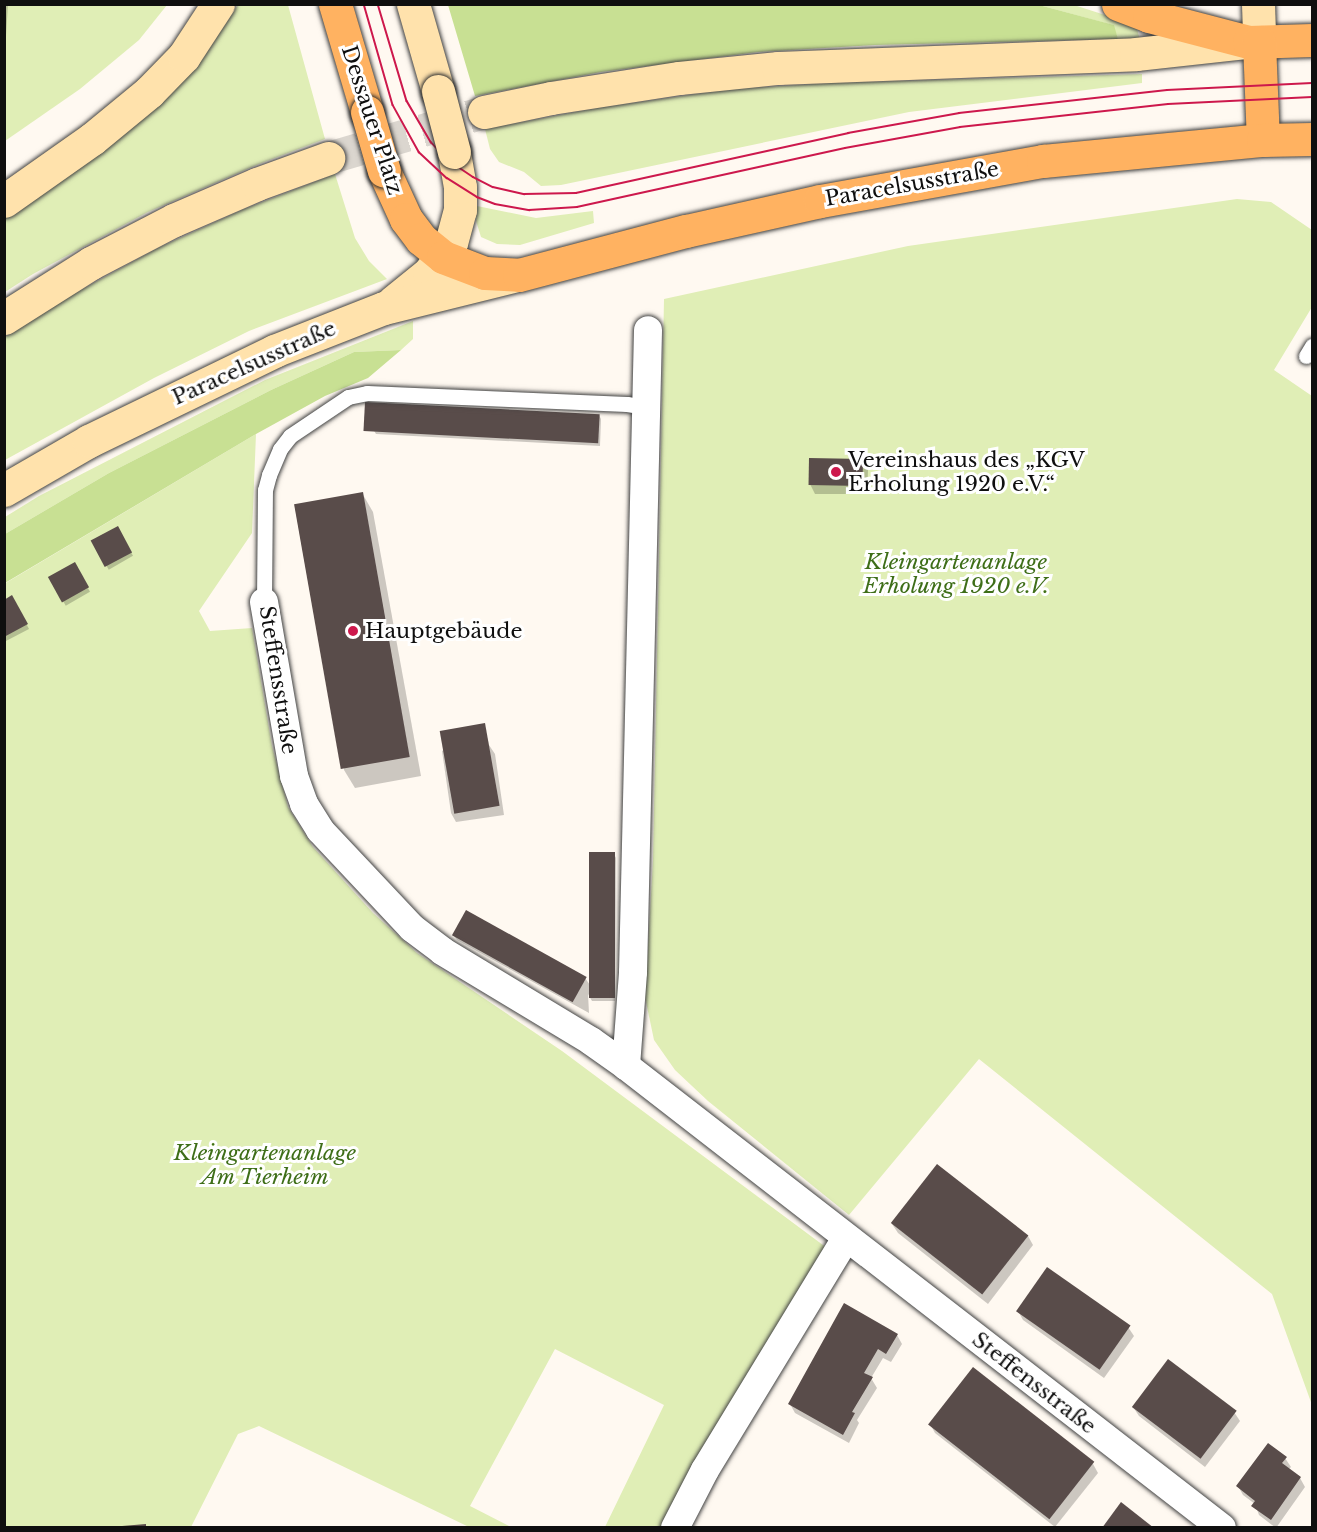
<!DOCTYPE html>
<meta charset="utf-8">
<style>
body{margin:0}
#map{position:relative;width:1317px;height:1532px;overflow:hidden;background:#fff9f1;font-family:"Libre Baskerville",serif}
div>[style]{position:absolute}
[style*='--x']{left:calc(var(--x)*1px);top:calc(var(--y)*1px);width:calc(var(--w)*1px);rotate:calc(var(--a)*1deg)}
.green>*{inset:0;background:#e0eeb6}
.forest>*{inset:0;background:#c8e093}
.shadow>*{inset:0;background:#0003;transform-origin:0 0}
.building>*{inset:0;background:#594c4a;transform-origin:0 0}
.secondary-tunnel>*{height:33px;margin-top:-16.5px;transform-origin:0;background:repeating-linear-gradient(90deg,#dbd6cf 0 33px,transparent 0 49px)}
.roads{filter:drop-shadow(0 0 2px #424242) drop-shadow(0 0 2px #424242)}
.lane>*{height:15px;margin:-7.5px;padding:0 7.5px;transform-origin:7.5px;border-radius:7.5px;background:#fff}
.street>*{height:28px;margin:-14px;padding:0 14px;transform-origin:14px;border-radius:14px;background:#fff}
.secondary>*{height:33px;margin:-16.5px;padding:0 16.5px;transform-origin:16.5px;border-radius:16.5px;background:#ffe2ac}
.primary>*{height:33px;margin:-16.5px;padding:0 16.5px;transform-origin:16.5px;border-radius:16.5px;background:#ffb261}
.tram>*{height:1.5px;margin:-0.75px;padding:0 0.75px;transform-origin:0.75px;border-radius:0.75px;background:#cd184c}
.bridges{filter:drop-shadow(0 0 2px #313131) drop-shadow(0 0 2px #313131)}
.secondary-bridge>*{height:33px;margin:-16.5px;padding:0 16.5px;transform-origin:16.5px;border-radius:16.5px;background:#ffe2ac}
.primary-bridge>*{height:33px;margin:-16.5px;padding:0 16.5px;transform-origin:16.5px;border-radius:16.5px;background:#ffb261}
.dots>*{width:16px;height:16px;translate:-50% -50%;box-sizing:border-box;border:3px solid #fff;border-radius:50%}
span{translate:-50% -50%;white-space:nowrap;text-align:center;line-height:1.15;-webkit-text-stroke:6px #fff;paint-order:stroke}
.street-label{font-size:21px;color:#0f0f0f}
.poi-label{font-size:21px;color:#0f0f0f}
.left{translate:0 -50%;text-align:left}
.park-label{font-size:21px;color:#3e6e18;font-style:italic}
.frame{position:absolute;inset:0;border:6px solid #0f0f0f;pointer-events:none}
</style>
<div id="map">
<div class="green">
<div style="clip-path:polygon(5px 4px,167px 4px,167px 5px,139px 40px,80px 89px,5px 141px)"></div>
<div style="clip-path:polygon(238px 5px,288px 5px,325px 139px,259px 164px,148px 212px,33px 274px,5px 292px,5px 216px,201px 59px)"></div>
<div style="clip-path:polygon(1039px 5px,1074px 5px,1136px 25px,1140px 40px,1118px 39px,1113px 25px)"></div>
<div style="clip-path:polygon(1142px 74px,1142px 83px,909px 112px,561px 185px,541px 186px,524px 172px,499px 162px,490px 149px,485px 129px,597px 108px,732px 89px,831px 83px)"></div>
<div style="clip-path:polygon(335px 174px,355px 238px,369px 261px,387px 279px,249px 331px,154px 378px,5px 460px,5px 337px,57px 303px,158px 248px,244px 209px)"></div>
<div style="clip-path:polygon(1237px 199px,1271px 202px,1312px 230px,1312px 307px,1274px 370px,1312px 396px,1312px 1405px,1272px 1294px,979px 1059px,849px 1215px,708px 1101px,675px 1070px,654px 1040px,645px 997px,653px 860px,664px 299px,908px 246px)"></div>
<div style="clip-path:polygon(477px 206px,536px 218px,593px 211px,594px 223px,520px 245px,497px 244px,481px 237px,476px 221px)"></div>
<div style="clip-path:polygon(413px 321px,413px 339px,401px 350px,354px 352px,271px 390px,109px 473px,5px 534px,5px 517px,39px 496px,265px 380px)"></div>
<div style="clip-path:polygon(256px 434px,252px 533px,199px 611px,210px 631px,252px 628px,272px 746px,288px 807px,313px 847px,373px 913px,417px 953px,562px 1051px,827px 1248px,668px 1527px,605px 1527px,664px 1405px,555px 1349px,470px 1506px,511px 1527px,469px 1527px,259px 1426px,238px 1434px,191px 1527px,5px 1527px,4px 584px)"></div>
</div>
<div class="forest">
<div style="clip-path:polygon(443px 5px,1039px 5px,1114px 25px,1118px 39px,875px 45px,758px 52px,601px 72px,475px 96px,448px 5px)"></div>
<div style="clip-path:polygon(401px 350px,368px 378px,325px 396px,256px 434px,5px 583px,5px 534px,109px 473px,271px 390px,354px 352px)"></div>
</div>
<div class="shadow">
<div style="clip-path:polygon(4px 4px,8px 4px,4px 69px)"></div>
<div style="clip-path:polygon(599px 415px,601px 419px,600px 446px,376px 434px,373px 429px)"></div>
<div style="clip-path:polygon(862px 461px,868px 470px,867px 494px,815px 494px,810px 484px)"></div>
<div style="clip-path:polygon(362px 493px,373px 512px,421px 776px,355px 788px,344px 770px)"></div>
<div style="left:117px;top:528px;width:32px;height:28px;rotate:60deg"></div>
<div style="left:74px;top:564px;width:32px;height:28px;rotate:60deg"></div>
<div style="clip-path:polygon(12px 597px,29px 629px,4px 642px,4px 601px)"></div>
<div style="clip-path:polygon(484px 725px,489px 745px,495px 754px,504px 815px,456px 822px,451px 813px,442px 751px)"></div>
<div style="clip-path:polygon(614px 854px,616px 858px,615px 1001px,592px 1001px,588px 994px,589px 1013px,457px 940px,454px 936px,585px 978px,590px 985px)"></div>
<div style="clip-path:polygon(892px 1224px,1028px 1236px,1033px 1245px,988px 1304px,898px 1233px)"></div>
<div style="clip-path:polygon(1018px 1311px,1128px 1327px,1134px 1336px,1104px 1378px,1023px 1320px)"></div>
<div style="clip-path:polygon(897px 1335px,902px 1344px,891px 1362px,883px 1358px,871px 1378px,877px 1388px,857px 1420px,859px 1423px,849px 1443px,795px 1413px,790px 1404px)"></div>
<div style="clip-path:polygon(1133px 1407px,1234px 1412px,1240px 1421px,1205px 1467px,1139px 1416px)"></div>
<div style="clip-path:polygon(930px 1424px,1093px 1464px,1098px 1473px,1055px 1527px,935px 1433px)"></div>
<div style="clip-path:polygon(1285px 1458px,1291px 1467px,1288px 1470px,1300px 1478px,1305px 1487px,1276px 1528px,1259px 1515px,1255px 1504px,1243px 1495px,1238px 1486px)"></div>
</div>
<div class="building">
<div style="left:365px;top:402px;width:235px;height:29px;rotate:3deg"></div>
<div style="left:809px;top:458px;width:54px;height:27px;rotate:1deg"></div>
<div style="left:363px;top:492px;width:269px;height:70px;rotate:80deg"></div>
<div style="left:118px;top:526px;width:30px;height:31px;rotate:62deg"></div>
<div style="left:75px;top:562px;width:29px;height:31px;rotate:61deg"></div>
<div style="clip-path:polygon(12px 595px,28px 624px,4px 637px,4px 600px)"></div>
<div style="left:485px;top:723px;width:84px;height:46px;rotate:80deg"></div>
<div style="left:615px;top:852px;width:146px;height:26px;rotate:90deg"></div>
<div style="left:466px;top:910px;width:138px;height:29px;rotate:29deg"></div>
<div style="left:937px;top:1164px;width:116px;height:75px;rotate:38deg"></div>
<div style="left:1047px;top:1267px;width:102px;height:54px;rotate:35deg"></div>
<div style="clip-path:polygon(844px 1303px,898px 1334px,886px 1354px,878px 1349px,864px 1373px,873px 1377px,852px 1412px,855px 1413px,843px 1435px,788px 1404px)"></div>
<div style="left:1168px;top:1359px;width:86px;height:60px;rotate:37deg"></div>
<div style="left:973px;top:1367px;width:154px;height:73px;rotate:38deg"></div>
<div style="clip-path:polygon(1268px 1443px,1287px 1457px,1282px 1463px,1301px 1477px,1271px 1520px,1251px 1506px,1255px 1501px,1236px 1486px)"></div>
<div style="clip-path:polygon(1121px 1502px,1154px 1528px,1102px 1528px)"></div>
<div style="clip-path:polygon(146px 1524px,146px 1528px,123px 1528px,122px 1526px)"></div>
</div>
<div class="secondary-tunnel">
<div style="--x:328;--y:158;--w:163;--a:-16.4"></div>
</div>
<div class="roads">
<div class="lane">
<div style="--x:1306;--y:356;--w:12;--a:-59"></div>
<div style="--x:264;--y:602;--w:112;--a:-89.5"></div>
<div style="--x:265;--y:490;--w:16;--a:-75"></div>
<div style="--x:269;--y:475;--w:28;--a:-67"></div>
<div style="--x:280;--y:449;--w:16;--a:-52"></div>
<div style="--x:290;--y:436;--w:70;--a:-33.9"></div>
<div style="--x:348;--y:397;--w:19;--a:-12"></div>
<div style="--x:367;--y:393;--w:260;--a:2.4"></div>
<div style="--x:627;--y:404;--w:18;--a:9"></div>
</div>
<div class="street">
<div style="--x:264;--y:602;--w:177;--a:80.2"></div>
<div style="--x:294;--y:776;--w:30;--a:70"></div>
<div style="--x:304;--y:804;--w:31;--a:58"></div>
<div style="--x:320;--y:830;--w:134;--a:46.8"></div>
<div style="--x:412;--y:928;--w:38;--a:37"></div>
<div style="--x:442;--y:951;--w:174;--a:31.1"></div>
<div style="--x:591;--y:1041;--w:43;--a:35.5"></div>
<div style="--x:626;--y:1066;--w:754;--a:37.78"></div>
<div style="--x:626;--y:1066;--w:94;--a:-85.7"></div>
<div style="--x:633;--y:972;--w:642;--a:-88.66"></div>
<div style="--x:675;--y:1528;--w:65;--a:-62.7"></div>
<div style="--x:705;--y:1470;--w:271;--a:-58.7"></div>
</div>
<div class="secondary">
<div style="--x:413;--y:4;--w:91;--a:74"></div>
<div style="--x:1258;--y:4;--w:38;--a:88"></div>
<div style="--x:484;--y:112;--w:68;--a:-11.8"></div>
<div style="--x:551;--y:98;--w:130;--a:-8.9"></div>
<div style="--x:679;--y:78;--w:100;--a:-5.8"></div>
<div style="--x:778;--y:68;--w:358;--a:-2.2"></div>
<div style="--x:1136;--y:54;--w:112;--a:-6.2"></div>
<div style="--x:4;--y:201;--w:108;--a:-35.2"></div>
<div style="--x:92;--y:139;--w:74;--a:-39.5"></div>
<div style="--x:149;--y:92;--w:50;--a:-45.8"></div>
<div style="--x:184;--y:56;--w:62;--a:-56.8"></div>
<div style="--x:393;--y:302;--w:46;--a:-38.9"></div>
<div style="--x:429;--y:273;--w:37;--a:-54"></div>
<div style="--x:451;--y:243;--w:34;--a:-75"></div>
<div style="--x:460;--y:210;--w:23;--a:-90"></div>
<div style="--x:460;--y:187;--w:36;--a:-100"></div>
<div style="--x:4;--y:318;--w:103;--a:-32.3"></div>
<div style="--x:91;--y:263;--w:93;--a:-27.4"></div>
<div style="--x:174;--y:220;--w:90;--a:-23.4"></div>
<div style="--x:257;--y:184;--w:76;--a:-20.1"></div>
<div style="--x:4;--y:490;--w:98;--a:-30"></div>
<div style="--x:89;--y:441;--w:206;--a:-25.9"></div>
<div style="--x:274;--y:351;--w:118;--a:-21.4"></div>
<div style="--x:384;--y:308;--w:137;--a:-13.9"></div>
</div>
<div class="primary">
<div style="--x:335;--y:4;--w:113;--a:73.5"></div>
<div style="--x:1118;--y:4;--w:33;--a:21"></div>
<div style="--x:1149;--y:16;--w:103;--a:14.6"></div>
<div style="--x:1249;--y:42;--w:63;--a:-1.8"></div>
<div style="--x:1259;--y:42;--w:98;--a:87.7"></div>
<div style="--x:384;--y:171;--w:53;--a:65.4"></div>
<div style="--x:406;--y:219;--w:25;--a:53"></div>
<div style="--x:421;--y:239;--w:28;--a:39"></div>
<div style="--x:443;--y:257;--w:45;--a:20.9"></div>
<div style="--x:485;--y:273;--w:34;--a:3"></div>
<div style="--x:519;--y:275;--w:173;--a:-14.8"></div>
<div style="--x:686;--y:231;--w:137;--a:-12.6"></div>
<div style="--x:820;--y:201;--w:227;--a:-10.2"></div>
<div style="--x:1043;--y:161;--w:221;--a:-5.5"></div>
<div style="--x:1263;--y:140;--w:49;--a:-1.2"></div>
</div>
</div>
<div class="tram">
<div style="--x:364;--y:4;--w:105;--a:74"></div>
<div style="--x:393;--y:105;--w:54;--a:61"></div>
<div style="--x:419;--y:152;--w:38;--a:43"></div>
<div style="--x:447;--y:178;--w:36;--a:32"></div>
<div style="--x:477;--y:197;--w:19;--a:21"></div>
<div style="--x:495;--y:204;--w:35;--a:10"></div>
<div style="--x:529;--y:210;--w:48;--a:-3.6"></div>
<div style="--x:577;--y:207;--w:274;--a:-12.4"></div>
<div style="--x:845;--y:148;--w:117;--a:-10.3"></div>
<div style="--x:960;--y:127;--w:209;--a:-6.3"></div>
<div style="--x:1168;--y:104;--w:144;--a:-2.8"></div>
<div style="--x:378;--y:4;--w:101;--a:73.4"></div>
<div style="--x:407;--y:101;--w:48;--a:59.7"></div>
<div style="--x:431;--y:142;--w:25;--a:47"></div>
<div style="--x:448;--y:160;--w:30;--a:34"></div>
<div style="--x:473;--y:177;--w:22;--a:27"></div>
<div style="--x:493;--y:187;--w:32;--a:13"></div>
<div style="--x:524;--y:194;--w:52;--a:-1.1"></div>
<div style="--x:576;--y:193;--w:279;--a:-12.4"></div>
<div style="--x:848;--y:133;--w:113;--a:-10.2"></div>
<div style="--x:959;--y:113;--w:209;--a:-6.3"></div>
<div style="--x:1167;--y:90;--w:145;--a:-2.8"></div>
</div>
<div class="bridges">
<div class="secondary-bridge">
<div style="--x:438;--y:91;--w:63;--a:75.3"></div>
</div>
<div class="primary-bridge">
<div style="--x:367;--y:112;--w:61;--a:73.9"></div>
</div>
</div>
<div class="dots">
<div style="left:836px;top:472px;background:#cd184c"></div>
<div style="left:353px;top:631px;background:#cd184c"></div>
</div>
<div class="street-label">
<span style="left:372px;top:120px;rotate:72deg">Dessauer Platz</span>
<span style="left:912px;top:184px;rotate:-10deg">Paracelsusstraße</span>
<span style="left:254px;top:363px;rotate:-24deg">Paracelsusstraße</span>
<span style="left:278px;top:680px;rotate:81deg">Steffensstraße</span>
<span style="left:1034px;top:1383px;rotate:38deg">Steffensstraße</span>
</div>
<div class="poi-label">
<span class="left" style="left:848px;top:472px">Vereinshaus des „KGV<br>Erholung 1920 e.V.“</span>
<span class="left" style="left:365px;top:631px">Hauptgebäude</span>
</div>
<div class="park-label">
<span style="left:956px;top:574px">Kleingartenanlage<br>Erholung 1920 e.V.</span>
<span style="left:265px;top:1165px">Kleingartenanlage<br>Am Tierheim</span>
</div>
<div class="frame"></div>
</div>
